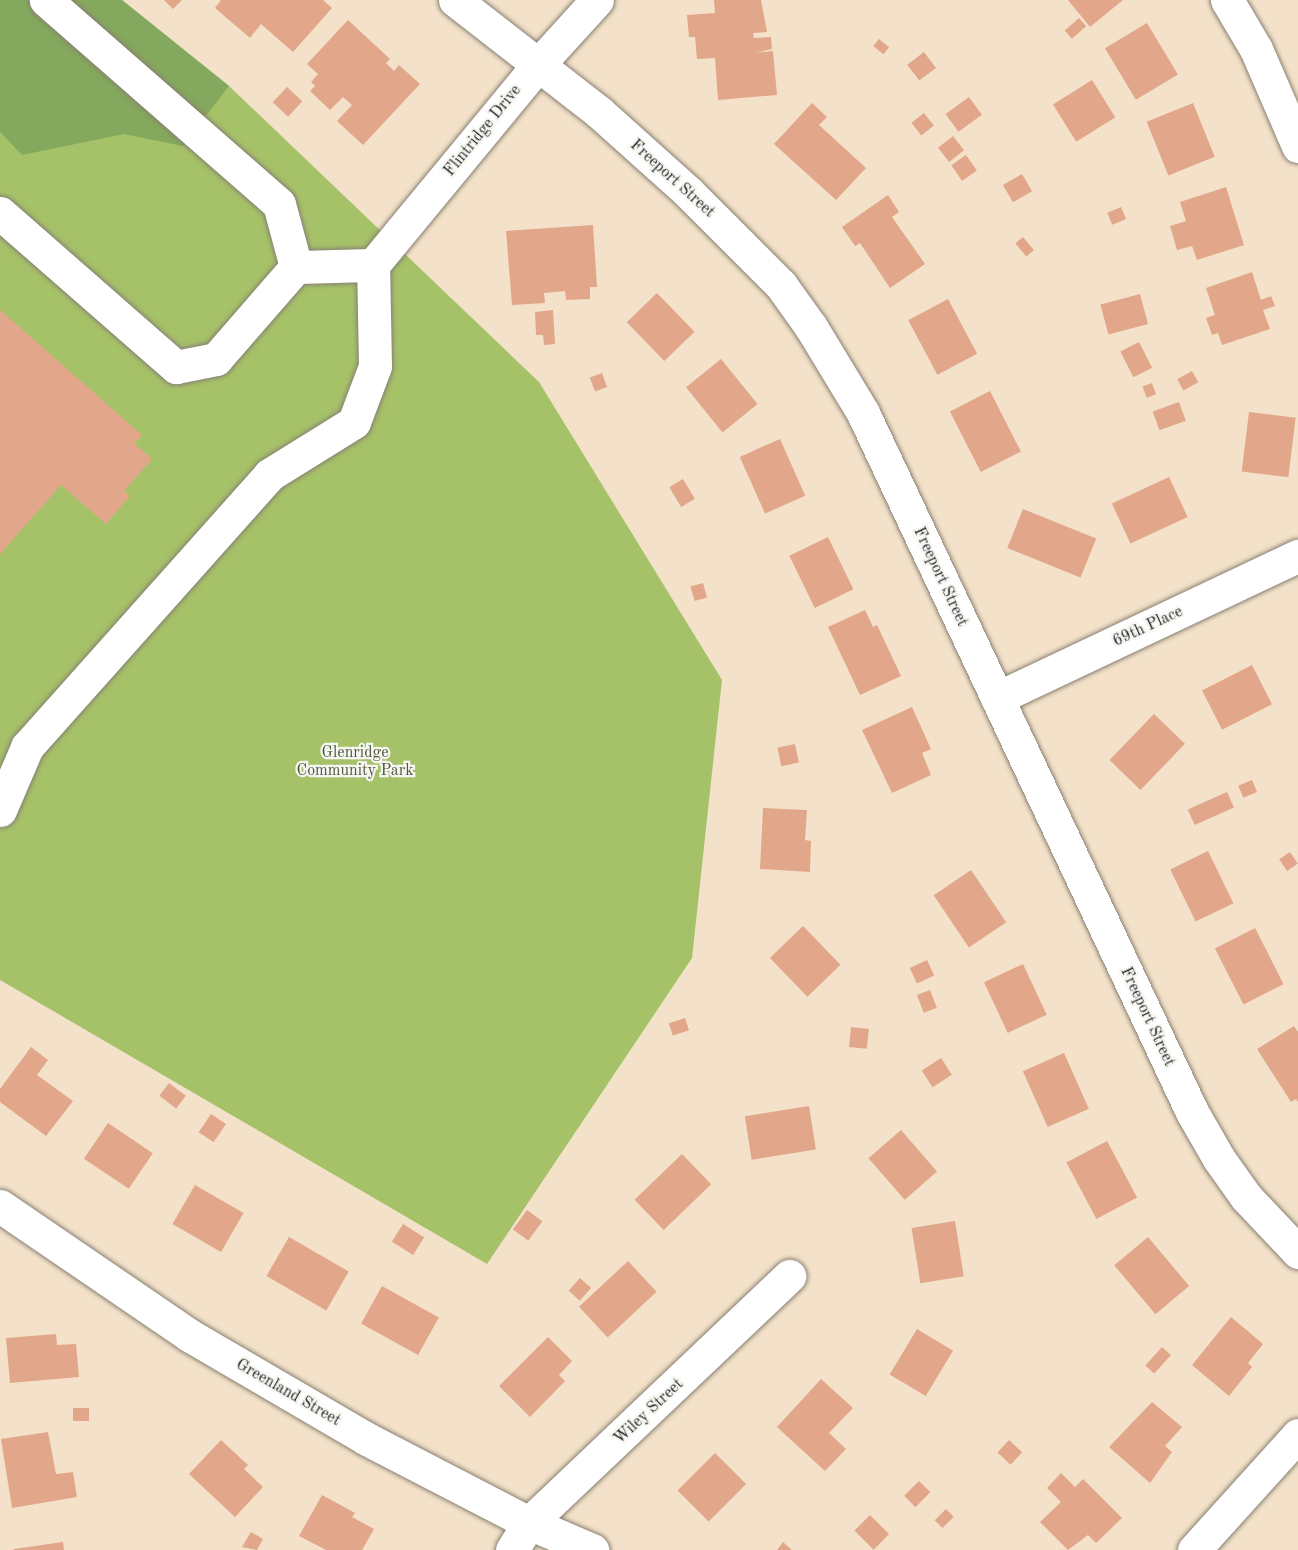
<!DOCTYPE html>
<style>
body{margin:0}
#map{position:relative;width:1298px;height:1550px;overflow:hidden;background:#f3e2c9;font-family:"Old Standard TT",serif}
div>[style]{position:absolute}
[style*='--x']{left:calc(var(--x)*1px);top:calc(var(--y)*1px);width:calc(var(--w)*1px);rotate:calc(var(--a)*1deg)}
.green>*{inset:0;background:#a5c269}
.forest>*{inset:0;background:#84a85d}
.building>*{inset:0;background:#e2a68a;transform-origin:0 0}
.roads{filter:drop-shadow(0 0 2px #887f72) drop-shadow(0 0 2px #887f72)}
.minor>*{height:33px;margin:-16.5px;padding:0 16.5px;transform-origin:16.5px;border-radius:16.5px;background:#fff}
span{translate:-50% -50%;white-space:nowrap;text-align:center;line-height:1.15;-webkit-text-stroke:4.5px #f6f6f2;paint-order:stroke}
.street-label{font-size:16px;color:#1c1c1c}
.park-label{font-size:16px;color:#4c5637}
</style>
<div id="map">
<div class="green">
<div style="clip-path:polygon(0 0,122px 0,229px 86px,539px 382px,722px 680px,692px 958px,487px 1264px,0 980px)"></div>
</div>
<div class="forest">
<div style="clip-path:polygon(0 0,122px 0,229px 86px,183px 146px,124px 134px,22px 155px,0 132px)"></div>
</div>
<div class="building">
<div style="clip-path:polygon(164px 0,182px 0,173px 9px)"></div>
<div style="clip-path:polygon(221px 0,323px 0,332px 8px,293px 52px,261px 24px,250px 38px,215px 8px)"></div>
<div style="clip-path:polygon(714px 0,761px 0,767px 32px,753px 33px,754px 38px,771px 37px,772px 49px,755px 53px,773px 51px,777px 95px,718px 100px,715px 58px,697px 59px,695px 37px,689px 37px,687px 15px,715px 13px)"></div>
<div style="clip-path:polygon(1068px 0,1123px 0,1090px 27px)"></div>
<div style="left:1079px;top:18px;width:11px;height:19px;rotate:49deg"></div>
<div style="clip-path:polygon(348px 20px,390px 59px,386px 63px,394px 71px,399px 65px,420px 84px,363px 145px,337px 121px,352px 105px,343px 97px,330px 110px,310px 91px,315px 86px,311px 82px,318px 74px,307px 64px)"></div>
<div style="left:1147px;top:23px;width:60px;height:49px;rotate:59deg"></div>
<div style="left:879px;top:39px;width:13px;height:9px;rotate:39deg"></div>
<div style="left:924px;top:52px;width:20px;height:21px;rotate:53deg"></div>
<div style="left:1092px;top:80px;width:44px;height:46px;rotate:58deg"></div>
<div style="left:287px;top:87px;width:21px;height:21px;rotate:43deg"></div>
<div style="left:969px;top:97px;width:22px;height:29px;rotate:54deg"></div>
<div style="clip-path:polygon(812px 103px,827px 117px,819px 125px,866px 168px,836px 200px,774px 144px)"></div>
<div style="left:1193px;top:103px;width:58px;height:50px;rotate:68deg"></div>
<div style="left:924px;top:113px;width:16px;height:16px;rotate:52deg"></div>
<div style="left:953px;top:136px;width:18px;height:19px;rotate:52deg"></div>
<div style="left:966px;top:155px;width:19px;height:18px;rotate:55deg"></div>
<div style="left:1022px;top:174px;width:20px;height:22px;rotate:60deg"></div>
<div style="clip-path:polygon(1226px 187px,1244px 245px,1197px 260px,1192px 246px,1177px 250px,1170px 226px,1186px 221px,1180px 202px)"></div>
<div style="clip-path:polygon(888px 195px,899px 212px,892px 217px,925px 264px,890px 288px,860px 243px,855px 246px,842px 227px)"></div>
<div style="left:1121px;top:207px;width:13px;height:15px;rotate:67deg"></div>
<div style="clip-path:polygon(593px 225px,597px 287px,590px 287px,590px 299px,566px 300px,565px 291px,544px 293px,545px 303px,512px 305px,506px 231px)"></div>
<div style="left:1023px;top:237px;width:17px;height:10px;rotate:50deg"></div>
<div style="clip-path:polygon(1252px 272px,1261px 300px,1271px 296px,1275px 306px,1263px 310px,1270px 329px,1222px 345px,1218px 333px,1212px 335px,1206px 318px,1215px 315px,1206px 288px)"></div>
<div style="left:657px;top:293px;width:54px;height:42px;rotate:46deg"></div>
<div style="left:1140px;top:294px;width:31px;height:41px;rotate:75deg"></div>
<div style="left:948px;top:299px;width:62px;height:45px;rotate:62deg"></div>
<div style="clip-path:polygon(0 310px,142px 435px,134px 443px,152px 459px,124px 491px,130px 496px,106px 524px,61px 485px,0 554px)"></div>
<div style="clip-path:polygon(553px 310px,555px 344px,544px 345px,543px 335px,536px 335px,535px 312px)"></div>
<div style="left:1139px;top:342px;width:29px;height:21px;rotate:63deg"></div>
<div style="left:721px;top:359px;width:58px;height:45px;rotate:51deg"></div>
<div style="left:1192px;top:371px;width:13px;height:17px;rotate:61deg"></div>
<div style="left:602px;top:373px;width:15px;height:13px;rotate:70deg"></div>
<div style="left:1152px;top:383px;width:12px;height:10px;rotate:70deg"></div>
<div style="left:990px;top:391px;width:68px;height:45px;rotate:63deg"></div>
<div style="left:1179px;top:402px;width:20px;height:28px;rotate:70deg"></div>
<div style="left:1249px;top:412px;width:47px;height:60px;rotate:7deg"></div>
<div style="left:780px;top:439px;width:62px;height:44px;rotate:66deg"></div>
<div style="left:1169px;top:477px;width:44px;height:63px;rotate:65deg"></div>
<div style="left:683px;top:479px;width:23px;height:16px;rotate:59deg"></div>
<div style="left:1023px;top:509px;width:79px;height:42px;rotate:22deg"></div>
<div style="left:828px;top:537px;width:58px;height:43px;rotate:64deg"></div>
<div style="left:703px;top:583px;width:15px;height:13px;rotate:74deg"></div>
<div style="clip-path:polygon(865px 610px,873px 627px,877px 625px,901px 676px,860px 695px,828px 627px)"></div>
<div style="left:1252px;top:665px;width:44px;height:56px;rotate:63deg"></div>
<div style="clip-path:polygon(912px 707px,931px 749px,922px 753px,931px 775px,892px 793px,862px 730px)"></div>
<div style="left:1154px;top:714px;width:43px;height:64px;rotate:44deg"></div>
<div style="left:795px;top:744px;width:19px;height:18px;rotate:78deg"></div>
<div style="left:1252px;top:780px;width:13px;height:15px;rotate:67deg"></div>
<div style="left:1227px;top:792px;width:17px;height:43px;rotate:66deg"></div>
<div style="clip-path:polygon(763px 808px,807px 810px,805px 840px,811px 841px,810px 872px,760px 869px)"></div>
<div style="left:1208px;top:851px;width:58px;height:42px;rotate:64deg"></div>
<div style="left:1290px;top:852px;width:14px;height:13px;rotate:56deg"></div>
<div style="left:971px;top:870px;width:63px;height:45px;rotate:56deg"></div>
<div style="left:803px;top:926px;width:54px;height:46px;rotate:46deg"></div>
<div style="left:1255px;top:928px;width:63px;height:45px;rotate:63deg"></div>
<div style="left:927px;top:960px;width:17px;height:19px;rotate:65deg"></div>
<div style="left:1023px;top:964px;width:56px;height:43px;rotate:65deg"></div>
<div style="left:930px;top:990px;width:19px;height:14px;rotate:69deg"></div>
<div style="left:685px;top:1018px;width:13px;height:17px;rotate:72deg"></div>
<div style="clip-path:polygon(1294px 1026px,1298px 1032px,1298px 1102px,1296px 1099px,1291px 1102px,1257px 1049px)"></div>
<div style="left:851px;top:1027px;width:18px;height:20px;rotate:6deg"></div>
<div style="clip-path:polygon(31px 1047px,48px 1060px,37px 1075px,73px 1101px,46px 1136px,0 1102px,0 1089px)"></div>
<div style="left:1064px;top:1053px;width:61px;height:45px;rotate:66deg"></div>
<div style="left:941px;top:1058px;width:20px;height:23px;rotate:57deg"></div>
<div style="left:169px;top:1083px;width:21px;height:16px;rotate:37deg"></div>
<div style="left:809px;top:1106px;width:44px;height:65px;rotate:81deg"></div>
<div style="left:211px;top:1114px;width:18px;height:22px;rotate:34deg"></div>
<div style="left:108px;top:1123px;width:54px;height:43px;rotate:34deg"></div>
<div style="left:901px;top:1130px;width:55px;height:43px;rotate:49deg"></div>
<div style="left:1107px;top:1141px;width:64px;height:46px;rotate:62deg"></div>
<div style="left:682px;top:1154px;width:42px;height:66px;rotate:46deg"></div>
<div style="left:195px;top:1185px;width:56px;height:45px;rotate:30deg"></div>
<div style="left:527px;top:1210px;width:19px;height:24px;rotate:36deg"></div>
<div style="left:955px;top:1221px;width:56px;height:44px;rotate:81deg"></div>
<div style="left:403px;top:1224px;width:25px;height:21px;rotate:32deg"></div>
<div style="left:289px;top:1237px;width:69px;height:45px;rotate:30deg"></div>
<div style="left:1148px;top:1237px;width:64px;height:44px;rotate:50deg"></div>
<div style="left:628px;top:1261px;width:42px;height:67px;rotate:47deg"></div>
<div style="left:580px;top:1278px;width:15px;height:17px;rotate:42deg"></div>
<div style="left:382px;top:1286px;width:65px;height:43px;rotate:29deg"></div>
<div style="clip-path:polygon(1231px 1317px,1263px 1344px,1248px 1363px,1252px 1367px,1229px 1396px,1192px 1365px)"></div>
<div style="left:917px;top:1329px;width:42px;height:53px;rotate:31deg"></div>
<div style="clip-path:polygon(56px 1334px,57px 1345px,76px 1344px,79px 1377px,10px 1383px,6px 1338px)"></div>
<div style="clip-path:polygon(548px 1337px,572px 1361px,559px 1375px,565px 1381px,530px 1417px,499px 1386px)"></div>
<div style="left:1162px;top:1347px;width:12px;height:25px;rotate:42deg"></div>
<div style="clip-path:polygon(821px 1379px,853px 1408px,829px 1433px,846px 1449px,825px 1471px,777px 1427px)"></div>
<div style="clip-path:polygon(1152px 1402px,1182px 1427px,1165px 1446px,1172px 1452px,1150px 1483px,1109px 1447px)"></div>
<div style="left:89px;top:1408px;width:13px;height:16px;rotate:90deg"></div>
<div style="clip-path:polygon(48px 1432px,56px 1474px,73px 1472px,77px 1497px,12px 1508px,1px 1439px)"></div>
<div style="clip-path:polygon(221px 1440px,248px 1465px,244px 1469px,263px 1487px,235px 1517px,189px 1474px)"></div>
<div style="left:1009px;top:1440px;width:18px;height:17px;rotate:43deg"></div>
<div style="left:715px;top:1453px;width:44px;height:53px;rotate:45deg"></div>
<div style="clip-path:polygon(1061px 1473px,1075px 1487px,1083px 1479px,1122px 1518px,1096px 1543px,1088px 1535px,1068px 1550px,1040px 1522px,1061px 1502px,1047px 1488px)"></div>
<div style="left:919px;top:1481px;width:16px;height:21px;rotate:45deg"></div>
<div style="clip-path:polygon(322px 1495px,355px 1513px,352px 1517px,374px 1529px,362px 1550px,326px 1550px,299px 1536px)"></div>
<div style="left:946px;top:1509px;width:11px;height:16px;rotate:45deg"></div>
<div style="left:870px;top:1515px;width:27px;height:22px;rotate:45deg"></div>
<div style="clip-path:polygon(251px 1532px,263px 1539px,257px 1550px,242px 1547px)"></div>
<div style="clip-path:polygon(63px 1542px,64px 1550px,14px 1550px,14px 1549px)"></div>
<div style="clip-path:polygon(783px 1542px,792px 1550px,777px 1550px)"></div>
</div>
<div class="roads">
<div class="minor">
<div style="--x:455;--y:0;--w:184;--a:37.9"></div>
<div style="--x:600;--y:113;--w:118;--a:41.9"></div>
<div style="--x:688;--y:192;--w:132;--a:45"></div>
<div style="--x:781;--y:285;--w:52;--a:54.5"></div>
<div style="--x:811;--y:327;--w:100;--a:58.8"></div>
<div style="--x:863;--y:413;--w:773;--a:64.79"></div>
<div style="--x:1192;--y:1112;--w:54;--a:60.1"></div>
<div style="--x:1219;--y:1159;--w:47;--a:54.6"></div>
<div style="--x:1246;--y:1197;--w:76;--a:46.6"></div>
<div style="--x:1227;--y:0;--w:57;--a:59.4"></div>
<div style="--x:1256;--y:49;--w:106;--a:66.6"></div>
<div style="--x:0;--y:213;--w:234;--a:41.2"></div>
<div style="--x:176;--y:367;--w:41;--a:-11.3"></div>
<div style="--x:216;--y:359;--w:122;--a:-49"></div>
<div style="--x:296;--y:267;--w:65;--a:-105.1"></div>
<div style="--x:279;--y:204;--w:310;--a:-138.8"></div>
<div style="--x:373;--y:265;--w:258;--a:-50.5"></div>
<div style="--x:537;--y:66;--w:89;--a:-47.7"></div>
<div style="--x:296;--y:267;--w:77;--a:-1.5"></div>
<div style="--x:997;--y:698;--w:333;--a:-25.3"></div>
<div style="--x:0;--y:810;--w:69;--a:-66.8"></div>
<div style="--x:27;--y:747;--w:364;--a:-48.3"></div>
<div style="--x:269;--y:475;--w:100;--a:-31.9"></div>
<div style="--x:354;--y:422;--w:60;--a:-69.4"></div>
<div style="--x:375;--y:366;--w:101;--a:-91.1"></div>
<div style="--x:0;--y:1206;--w:229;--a:34.3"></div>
<div style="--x:189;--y:1335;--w:204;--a:30.3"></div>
<div style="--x:365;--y:1438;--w:185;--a:27.4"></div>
<div style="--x:529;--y:1523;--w:69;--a:23.2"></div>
<div style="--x:512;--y:1550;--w:32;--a:-58"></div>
<div style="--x:529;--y:1523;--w:359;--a:-43.5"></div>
<div style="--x:1194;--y:1550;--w:155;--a:-47.9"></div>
</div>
</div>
<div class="street-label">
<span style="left:483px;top:131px;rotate:-51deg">Flintridge Drive</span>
<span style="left:672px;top:179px;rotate:42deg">Freeport Street</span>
<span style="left:940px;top:577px;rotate:65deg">Freeport Street</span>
<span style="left:1148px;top:627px;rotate:-25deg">69th Place</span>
<span style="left:1147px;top:1017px;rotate:65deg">Freeport Street</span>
<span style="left:288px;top:1393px;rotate:30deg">Greenland Street</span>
<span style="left:649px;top:1412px;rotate:-43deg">Wiley Street</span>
</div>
<div class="park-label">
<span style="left:355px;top:762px">Glenridge<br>Community Park</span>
</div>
</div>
